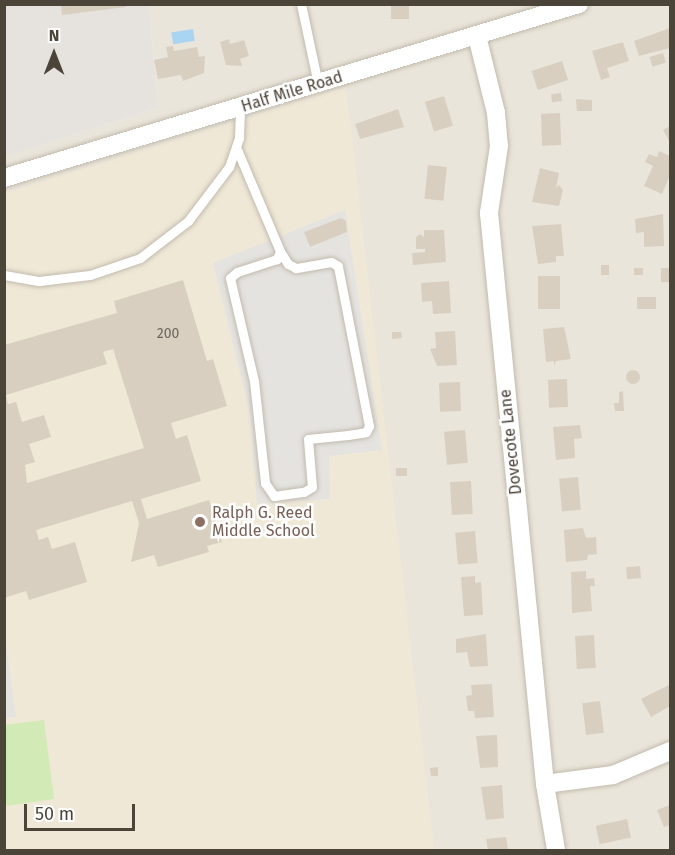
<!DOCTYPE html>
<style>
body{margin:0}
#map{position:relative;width:675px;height:855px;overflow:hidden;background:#f6f3ec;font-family:"Fira Sans",sans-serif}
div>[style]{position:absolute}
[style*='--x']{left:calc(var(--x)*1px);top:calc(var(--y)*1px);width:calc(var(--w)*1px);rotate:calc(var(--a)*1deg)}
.residential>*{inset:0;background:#eae5da}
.industrial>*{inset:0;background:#e6e2dd}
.education>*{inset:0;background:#efe8d6}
.green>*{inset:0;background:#d2eab5}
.parking>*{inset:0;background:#e5e3e0}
.water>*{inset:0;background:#a9d4f2;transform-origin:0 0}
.building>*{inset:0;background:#d8cfc1;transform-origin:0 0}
.round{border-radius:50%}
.roads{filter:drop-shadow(0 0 2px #c2bbae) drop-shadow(0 0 2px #c2bbae)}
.lane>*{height:9px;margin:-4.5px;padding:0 4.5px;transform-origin:4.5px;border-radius:4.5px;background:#fff}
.street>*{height:18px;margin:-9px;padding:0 9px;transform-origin:9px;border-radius:9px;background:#fff}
.dots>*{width:16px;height:16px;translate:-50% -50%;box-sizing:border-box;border:3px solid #fff;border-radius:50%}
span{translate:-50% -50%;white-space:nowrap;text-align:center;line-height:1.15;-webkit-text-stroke:5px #fff;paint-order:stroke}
.number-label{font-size:14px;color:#6e675b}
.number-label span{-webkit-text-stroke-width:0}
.street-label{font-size:16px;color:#4b4439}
.education-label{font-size:16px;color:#785e54}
.left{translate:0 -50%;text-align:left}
.frame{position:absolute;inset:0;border:6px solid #4b4439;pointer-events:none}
.north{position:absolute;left:24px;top:24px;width:60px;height:60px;-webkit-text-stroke:4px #fff;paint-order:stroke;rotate:0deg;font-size:16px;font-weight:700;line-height:24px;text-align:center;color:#4b4439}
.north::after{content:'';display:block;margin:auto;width:21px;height:27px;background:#4b4439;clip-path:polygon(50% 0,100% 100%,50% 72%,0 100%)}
.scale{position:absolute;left:24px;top:804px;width:111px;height:27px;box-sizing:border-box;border:3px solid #4b4439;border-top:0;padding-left:8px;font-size:18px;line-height:21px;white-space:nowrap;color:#4b4439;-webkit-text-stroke:4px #fff;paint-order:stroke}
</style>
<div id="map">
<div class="residential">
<div style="clip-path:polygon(149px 5px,670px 5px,670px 850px,5px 850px,4px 156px,158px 108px)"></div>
</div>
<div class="industrial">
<div style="clip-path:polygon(5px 5px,149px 5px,158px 108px,5px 156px)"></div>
</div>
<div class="education">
<div style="clip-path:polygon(346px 87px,434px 850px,5px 850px,5px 193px)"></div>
</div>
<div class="green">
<div style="clip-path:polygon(44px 720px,54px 799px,5px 806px,5px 725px)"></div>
</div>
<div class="parking">
<div style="clip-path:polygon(345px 210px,382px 450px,329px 456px,330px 499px,257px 504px,250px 413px,213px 263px)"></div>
<div style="clip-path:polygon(5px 636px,16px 717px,5px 718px,4px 718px)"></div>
</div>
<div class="water">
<div style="left:193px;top:29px;width:12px;height:22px;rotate:81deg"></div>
</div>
<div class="building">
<div style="clip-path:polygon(61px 4px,125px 4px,126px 7px,62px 15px)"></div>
<div style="left:391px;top:4px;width:18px;height:15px"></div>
<div style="clip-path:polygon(670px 28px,670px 48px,639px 56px,634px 41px)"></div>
<div style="clip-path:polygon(229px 39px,230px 44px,244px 40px,249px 56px,240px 59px,242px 66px,226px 65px,220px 42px)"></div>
<div style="clip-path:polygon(623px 42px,629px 61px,607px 68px,610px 77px,601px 80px,592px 51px)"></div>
<div style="clip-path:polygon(173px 46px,174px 51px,197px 47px,199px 57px,205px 56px,204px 73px,183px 81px,181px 75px,158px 79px,154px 60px,168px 57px,166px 47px)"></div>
<div style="left:663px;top:53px;width:10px;height:14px;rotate:73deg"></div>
<div style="left:562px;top:61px;width:20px;height:32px;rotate:72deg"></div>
<div style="left:561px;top:93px;width:8px;height:10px;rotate:83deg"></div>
<div style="left:444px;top:96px;width:31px;height:20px;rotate:73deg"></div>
<div style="clip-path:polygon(576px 99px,592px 100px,592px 111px,577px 111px)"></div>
<div style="clip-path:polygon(398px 109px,404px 127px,360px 139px,355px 124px)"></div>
<div style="left:560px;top:113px;width:32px;height:19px;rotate:88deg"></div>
<div style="clip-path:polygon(670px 126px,670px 143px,663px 130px)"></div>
<div style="clip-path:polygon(659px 151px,670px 156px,670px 175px,662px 194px,644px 186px,653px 166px,645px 162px,649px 154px,657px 157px)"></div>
<div style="left:428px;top:165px;width:19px;height:34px;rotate:6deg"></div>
<div style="clip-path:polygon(540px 168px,559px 173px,556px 188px,559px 185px,563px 190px,559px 206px,532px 202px)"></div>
<div style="clip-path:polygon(663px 214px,664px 246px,644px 247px,644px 232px,636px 233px,635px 219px)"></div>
<div style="clip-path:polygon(341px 218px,346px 221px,347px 232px,310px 247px,304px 232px)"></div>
<div style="clip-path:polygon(561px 224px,564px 256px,556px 256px,556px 262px,538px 264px,532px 226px)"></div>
<div style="clip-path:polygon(424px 230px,444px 230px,446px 262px,413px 265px,412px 253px,425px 252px,425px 249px,416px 249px,416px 237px,420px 234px,424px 237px)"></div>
<div style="left:601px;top:265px;width:8px;height:10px"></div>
<div style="left:634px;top:268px;width:9px;height:7px"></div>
<div style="left:661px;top:268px;width:9px;height:14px"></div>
<div style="left:560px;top:276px;width:33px;height:22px;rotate:90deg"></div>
<div style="clip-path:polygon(evenodd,183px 280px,207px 361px,213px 359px,227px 406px,171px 423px,176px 439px,187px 435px,201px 481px,141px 499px,147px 519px,209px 500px,222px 542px,207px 546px,209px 552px,158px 567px,154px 555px,131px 562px,139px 523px,132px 501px,36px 530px,39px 540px,48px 537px,52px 549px,75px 542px,87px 582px,29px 600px,26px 591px,4px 598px,4px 345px,117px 313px,114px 301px,183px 280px,113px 349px,144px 448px,27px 483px,25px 465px,35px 462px,29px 444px,51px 437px,44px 415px,22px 422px,16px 402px,8px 404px,6px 395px,107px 364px,103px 352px,113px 349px)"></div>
<div style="clip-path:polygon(449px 281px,451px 313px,433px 314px,432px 301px,422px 302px,421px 283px)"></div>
<div style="left:637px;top:297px;width:19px;height:12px"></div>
<div style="clip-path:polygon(564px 327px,571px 359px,556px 361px,554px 366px,554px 361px,546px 362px,543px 329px)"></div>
<div style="clip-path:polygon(455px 331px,457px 365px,437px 366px,430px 349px,436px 348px,435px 332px)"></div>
<div style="clip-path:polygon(392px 332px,401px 332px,402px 338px,392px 339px)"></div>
<div class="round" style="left:626px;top:370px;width:14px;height:14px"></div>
<div style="left:567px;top:379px;width:28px;height:19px;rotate:88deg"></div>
<div style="left:460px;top:382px;width:29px;height:21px;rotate:88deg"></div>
<div style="clip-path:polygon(623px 391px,624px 411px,615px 411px,614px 403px,619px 403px,619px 392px)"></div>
<div style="clip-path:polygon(580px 425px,582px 438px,574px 439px,575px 458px,556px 460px,553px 427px)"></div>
<div style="left:465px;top:430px;width:33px;height:21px;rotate:85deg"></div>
<div style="left:407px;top:468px;width:8px;height:11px;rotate:90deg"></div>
<div style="left:578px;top:477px;width:33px;height:19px;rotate:85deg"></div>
<div style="left:471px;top:481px;width:33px;height:21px;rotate:87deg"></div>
<div style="clip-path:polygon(583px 528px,586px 538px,596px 537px,597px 554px,588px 555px,587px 560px,566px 562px,564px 530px)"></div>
<div style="left:475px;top:531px;width:32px;height:20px;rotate:85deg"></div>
<div style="left:640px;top:566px;width:12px;height:14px;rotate:85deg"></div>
<div style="clip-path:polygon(586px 571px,586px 579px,594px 578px,595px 586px,590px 586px,592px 611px,572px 613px,571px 572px)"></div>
<div style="clip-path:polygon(475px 576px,475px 583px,481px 582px,483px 615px,464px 616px,461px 577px)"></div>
<div style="clip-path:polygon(486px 634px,488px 666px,470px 667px,467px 652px,456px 653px,456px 639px)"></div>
<div style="left:594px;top:635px;width:33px;height:19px;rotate:87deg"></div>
<div style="clip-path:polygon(492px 684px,494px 717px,475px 718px,474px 711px,468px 711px,466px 696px,472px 695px,471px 685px)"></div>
<div style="clip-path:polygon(669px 685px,670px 706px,651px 717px,641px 699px)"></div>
<div style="left:600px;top:701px;width:32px;height:18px;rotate:83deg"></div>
<div style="clip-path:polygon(497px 735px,498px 767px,480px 768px,476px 736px)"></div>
<div style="clip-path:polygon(438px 767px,438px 776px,431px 776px,430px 768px)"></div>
<div style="clip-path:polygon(502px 785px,504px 818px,486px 820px,481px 787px)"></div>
<div style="clip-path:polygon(670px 805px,670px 825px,664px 827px,657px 810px)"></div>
<div style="left:627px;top:819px;width:19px;height:32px;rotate:78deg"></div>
<div style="clip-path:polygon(506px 837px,508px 850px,488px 850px,486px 839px)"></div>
</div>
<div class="roads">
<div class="lane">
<div style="--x:301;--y:4;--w:82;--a:78"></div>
<div style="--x:236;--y:147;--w:113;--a:67.1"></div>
<div style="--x:280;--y:251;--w:9;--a:111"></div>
<div style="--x:277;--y:259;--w:42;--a:162"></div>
<div style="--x:237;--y:272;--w:9;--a:139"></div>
<div style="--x:230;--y:278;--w:106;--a:76.9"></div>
<div style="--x:254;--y:381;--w:103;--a:83.8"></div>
<div style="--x:265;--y:483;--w:16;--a:55"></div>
<div style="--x:274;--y:496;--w:30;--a:-8"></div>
<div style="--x:304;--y:492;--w:9;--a:-32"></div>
<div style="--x:312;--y:487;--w:48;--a:-94.8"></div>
<div style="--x:308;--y:439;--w:40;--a:-5.7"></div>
<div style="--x:348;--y:435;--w:18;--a:-9"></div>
<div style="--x:366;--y:432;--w:7;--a:-63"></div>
<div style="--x:369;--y:426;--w:163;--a:-101"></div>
<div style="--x:338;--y:266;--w:8;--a:-150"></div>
<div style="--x:331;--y:262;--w:36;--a:170"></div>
<div style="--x:296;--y:268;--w:9;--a:-153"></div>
<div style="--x:288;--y:264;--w:15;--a:-122"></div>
<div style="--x:4;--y:275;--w:36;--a:10"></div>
<div style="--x:39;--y:281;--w:51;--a:-6.7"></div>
<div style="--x:90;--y:275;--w:53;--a:-18.8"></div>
<div style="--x:140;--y:258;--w:61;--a:-37.6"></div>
<div style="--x:188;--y:221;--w:68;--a:-52.8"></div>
<div style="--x:229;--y:167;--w:31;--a:-71"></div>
<div style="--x:239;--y:138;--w:31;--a:-88"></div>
</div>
<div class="street">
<div style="--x:477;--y:36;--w:79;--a:76.1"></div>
<div style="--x:496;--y:113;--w:33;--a:85"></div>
<div style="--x:499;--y:146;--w:68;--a:98.5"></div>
<div style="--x:489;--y:213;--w:574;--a:84.4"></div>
<div style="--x:545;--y:784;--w:67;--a:80.5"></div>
<div style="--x:4;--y:178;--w:601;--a:-16.84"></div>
<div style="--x:545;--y:784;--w:69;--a:-7.5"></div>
<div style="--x:613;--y:775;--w:62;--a:-22.8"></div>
</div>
</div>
<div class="dots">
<div style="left:200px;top:522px;background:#8d6e63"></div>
</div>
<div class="number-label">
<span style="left:168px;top:334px">200</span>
</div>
<div class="street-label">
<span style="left:292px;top:92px;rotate:-17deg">Half Mile Road</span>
<span style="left:511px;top:442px;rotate:-96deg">Dovecote Lane</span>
</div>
<div class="education-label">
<span class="left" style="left:212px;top:522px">Ralph G. Reed<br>Middle School</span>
</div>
<div class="frame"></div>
<div class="north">N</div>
<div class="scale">50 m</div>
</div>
